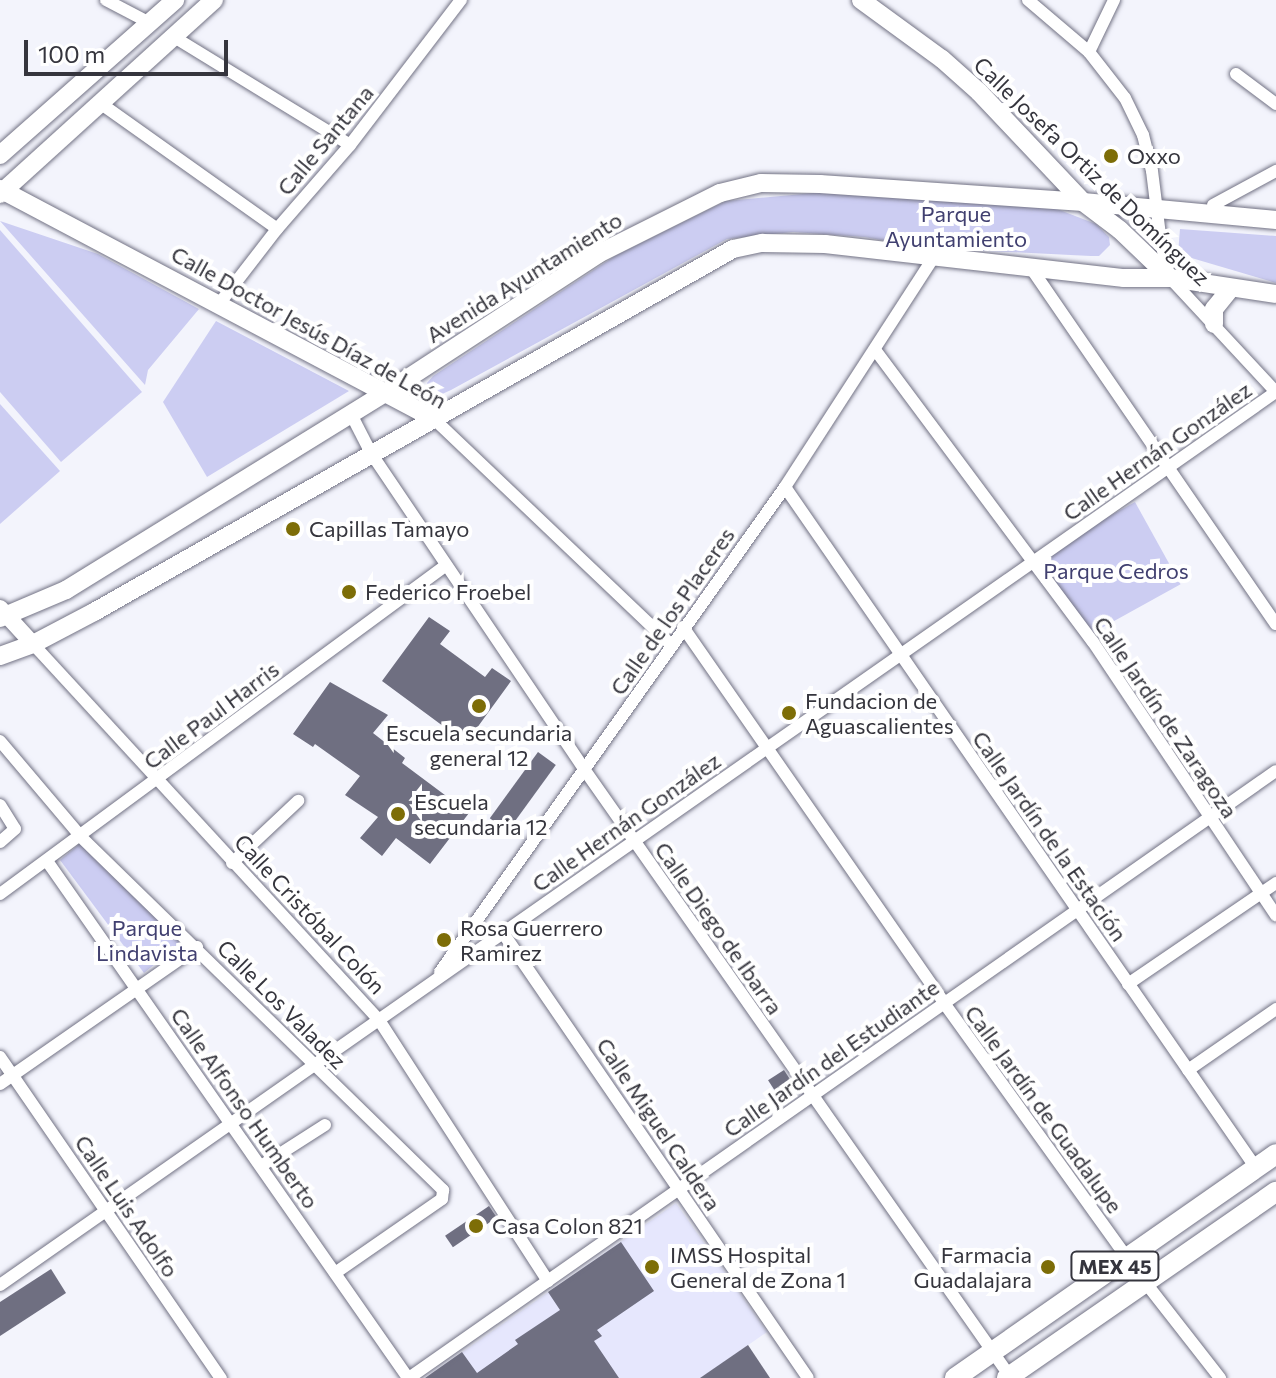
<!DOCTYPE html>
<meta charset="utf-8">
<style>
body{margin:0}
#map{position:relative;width:1276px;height:1378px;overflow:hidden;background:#f3f4fc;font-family:Commissioner,sans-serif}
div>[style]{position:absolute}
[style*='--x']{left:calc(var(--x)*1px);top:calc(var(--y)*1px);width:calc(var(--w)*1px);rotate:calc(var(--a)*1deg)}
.built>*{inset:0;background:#e6e7fd}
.green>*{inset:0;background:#cccdf2;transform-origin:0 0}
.building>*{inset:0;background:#6f6f81;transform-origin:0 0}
.roads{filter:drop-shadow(0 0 2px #727284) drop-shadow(0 0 2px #727284)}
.minor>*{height:12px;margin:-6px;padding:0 6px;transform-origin:6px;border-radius:6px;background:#fff}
.tertiary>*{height:16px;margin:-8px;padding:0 8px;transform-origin:8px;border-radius:8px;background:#fff}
.secondary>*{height:18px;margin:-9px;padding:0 9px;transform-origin:9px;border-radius:9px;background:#fff}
.primary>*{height:20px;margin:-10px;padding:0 10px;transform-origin:10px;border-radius:10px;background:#fff}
.dots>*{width:22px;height:22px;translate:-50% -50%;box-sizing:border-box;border:4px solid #fff;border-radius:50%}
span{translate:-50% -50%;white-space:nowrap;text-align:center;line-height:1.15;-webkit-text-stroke:8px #fff;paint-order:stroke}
.shield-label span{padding:2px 6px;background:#fff;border:2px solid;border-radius:6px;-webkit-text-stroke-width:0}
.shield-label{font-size:20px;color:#35353d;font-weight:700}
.street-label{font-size:22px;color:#35353d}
.poi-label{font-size:22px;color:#35353d}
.left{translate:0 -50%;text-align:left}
.right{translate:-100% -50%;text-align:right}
.park-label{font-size:22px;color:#414070}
.scale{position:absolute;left:24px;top:40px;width:204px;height:36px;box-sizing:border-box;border:4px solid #35353d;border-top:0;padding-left:10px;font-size:24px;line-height:28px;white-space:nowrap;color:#35353d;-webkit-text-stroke:6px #fff;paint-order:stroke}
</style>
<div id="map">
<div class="built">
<div style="clip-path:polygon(676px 1203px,767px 1332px,701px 1378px,425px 1378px)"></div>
</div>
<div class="green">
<div style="clip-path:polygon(824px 192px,1057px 209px,1096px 224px,1109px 237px,1110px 245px,1099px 256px,1091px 256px,926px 248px,864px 237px,793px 232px,727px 239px,451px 390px,440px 395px,431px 391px,427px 383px,433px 376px,615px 256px,726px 201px)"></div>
<div style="clip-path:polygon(0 221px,98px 254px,199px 309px,148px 370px,145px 385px)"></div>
<div style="clip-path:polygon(1180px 229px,1276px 236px,1276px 283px,1178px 254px)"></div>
<div style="clip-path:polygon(0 230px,142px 392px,61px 462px,0 392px)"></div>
<div style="clip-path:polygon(216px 321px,349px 391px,207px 477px,163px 402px)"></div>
<div style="clip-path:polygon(0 404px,60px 471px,0 524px)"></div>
<div style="left:1135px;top:502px;width:94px;height:108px;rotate:61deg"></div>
<div style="clip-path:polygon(82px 842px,183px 941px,144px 973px,60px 860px)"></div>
</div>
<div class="building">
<div style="clip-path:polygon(429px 617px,450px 631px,440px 644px,485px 677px,492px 668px,511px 681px,466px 743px,382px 681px)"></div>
<div style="clip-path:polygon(330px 682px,388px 715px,373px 733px,405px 758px,402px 763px,469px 813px,430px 864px,396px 838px,382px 856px,360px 838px,378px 817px,345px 795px,360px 776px,315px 744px,313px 747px,293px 734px)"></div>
<div style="left:538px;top:752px;width:22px;height:82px;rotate:36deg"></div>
<div style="left:784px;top:1070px;width:24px;height:19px;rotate:57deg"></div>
<div style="left:489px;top:1206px;width:14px;height:53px;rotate:56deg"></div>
<div style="clip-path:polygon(621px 1242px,654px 1291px,597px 1330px,602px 1336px,594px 1341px,619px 1378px,425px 1378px,462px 1352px,477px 1373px,518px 1344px,515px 1340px,560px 1310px,548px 1292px)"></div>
<div style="clip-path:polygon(51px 1269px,66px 1293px,0 1336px,0 1302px)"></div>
<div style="clip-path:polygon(748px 1345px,770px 1378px,700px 1378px)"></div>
</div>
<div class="roads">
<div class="minor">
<div style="--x:106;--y:0;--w:50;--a:27.6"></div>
<div style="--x:1028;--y:0;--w:80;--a:40.4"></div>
<div style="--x:1089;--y:52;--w:58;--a:52"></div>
<div style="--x:1125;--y:98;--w:41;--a:64.1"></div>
<div style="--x:1143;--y:135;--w:37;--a:76"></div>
<div style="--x:1152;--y:171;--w:73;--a:82.9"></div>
<div style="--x:1161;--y:243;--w:36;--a:76"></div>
<div style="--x:1170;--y:278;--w:156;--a:47.1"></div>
<div style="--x:174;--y:37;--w:206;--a:31.5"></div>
<div style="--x:1089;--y:52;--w:58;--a:-64.3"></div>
<div style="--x:1236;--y:74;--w:50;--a:36.9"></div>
<div style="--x:100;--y:103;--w:217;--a:35.4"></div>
<div style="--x:1213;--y:205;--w:72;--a:-28.4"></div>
<div style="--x:1031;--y:268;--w:432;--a:55.5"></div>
<div style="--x:219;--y:304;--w:95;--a:-52.3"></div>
<div style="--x:277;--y:229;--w:111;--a:-49"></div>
<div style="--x:350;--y:145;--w:183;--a:-52.6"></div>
<div style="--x:876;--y:351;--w:363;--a:53.3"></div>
<div style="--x:1093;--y:642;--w:329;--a:56.2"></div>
<div style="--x:351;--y:414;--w:44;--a:62.9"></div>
<div style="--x:371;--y:453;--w:381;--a:56"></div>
<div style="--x:584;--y:769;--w:744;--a:54.96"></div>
<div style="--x:434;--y:419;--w:329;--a:43.6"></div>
<div style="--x:785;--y:487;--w:828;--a:55.33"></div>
<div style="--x:683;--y:627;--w:458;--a:55.2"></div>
<div style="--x:944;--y:1003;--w:314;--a:54.3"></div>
<div style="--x:33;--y:644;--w:511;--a:47.38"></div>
<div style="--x:379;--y:1020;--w:311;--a:57.1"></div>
<div style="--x:0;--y:741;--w:126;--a:49.8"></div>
<div style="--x:81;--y:837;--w:506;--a:44.28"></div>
<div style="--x:443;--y:1190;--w:9;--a:96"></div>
<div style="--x:442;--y:1199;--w:130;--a:145.3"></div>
<div style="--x:0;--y:805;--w:28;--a:58"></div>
<div style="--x:15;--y:829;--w:20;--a:139"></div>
<div style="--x:47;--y:861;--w:631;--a:55.07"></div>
<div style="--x:232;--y:863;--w:91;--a:-43.2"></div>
<div style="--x:0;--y:894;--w:553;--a:-36.39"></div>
<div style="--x:503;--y:933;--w:539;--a:55.57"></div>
<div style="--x:440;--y:972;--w:595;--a:-54.57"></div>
<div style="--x:785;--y:487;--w:274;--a:-57.1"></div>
<div style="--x:1128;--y:984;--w:179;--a:-34.3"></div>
<div style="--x:0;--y:1057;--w:390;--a:55.5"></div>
<div style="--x:1188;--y:1070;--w:107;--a:-34.7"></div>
<div style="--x:0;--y:1084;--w:240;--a:-34.8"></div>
<div style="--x:261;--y:1166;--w:76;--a:-32.6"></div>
<div style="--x:1145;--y:1282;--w:122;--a:52"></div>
<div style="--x:0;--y:1285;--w:1557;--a:-34.99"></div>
<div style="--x:409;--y:1378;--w:1058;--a:-35"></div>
</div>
<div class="tertiary">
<div style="--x:0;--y:608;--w:49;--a:47.5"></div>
</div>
<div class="secondary">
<div style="--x:861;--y:0;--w:100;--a:36.1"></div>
<div style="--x:942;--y:59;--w:50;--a:41.7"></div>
<div style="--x:979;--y:92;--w:151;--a:46.6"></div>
<div style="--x:1083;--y:202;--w:46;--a:37.1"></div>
<div style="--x:1120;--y:230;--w:69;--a:43.8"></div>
<div style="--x:0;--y:155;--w:234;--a:-41.5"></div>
<div style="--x:0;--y:189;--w:491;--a:27.9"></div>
<div style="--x:0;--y:194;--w:289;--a:-42.2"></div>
<div style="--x:1214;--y:324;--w:15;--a:-90"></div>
<div style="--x:1214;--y:309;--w:26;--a:-51"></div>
<div style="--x:0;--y:618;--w:72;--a:-23"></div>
<div style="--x:66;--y:590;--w:375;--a:-31.7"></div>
<div style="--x:385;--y:393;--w:254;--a:-33.1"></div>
<div style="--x:598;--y:254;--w:136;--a:-26.6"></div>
<div style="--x:720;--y:193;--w:42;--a:-13.7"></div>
<div style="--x:761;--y:183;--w:59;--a:1"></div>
<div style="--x:820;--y:184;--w:264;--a:3.9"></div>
<div style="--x:1083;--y:202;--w:194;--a:5.3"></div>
<div style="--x:0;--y:656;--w:35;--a:-20"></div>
<div style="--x:33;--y:644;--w:69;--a:-27.7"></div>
<div style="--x:94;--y:612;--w:735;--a:-29.6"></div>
<div style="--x:733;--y:249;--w:30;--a:-12"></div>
<div style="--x:762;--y:243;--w:63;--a:0.9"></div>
<div style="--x:825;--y:244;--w:301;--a:6.5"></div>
<div style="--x:1124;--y:278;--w:46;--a:0"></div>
<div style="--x:1170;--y:278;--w:107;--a:8.6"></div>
</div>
<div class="primary">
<div style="--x:955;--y:1378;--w:391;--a:-34.9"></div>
<div style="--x:1007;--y:1378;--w:327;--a:-34.7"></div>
</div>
</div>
<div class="dots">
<div style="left:1111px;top:156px;background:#7d6d07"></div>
<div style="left:293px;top:529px;background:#7d6d07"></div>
<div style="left:349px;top:592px;background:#7d6d07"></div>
<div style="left:479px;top:706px;background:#7d6d07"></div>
<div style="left:789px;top:713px;background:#7d6d07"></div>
<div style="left:398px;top:814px;background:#7d6d07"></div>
<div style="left:444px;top:940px;background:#7d6d07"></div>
<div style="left:476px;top:1226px;background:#7d6d07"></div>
<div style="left:652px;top:1267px;background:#7d6d07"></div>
<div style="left:1048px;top:1267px;background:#7d6d07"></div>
</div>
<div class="shield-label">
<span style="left:1115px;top:1266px">MEX 45</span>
</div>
<div class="street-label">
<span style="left:325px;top:140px;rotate:-50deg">Calle Santana</span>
<span style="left:1092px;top:171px;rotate:44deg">Calle Josefa Ortiz de Domínguez</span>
<span style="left:524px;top:277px;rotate:-32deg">Avenida Ayuntamiento</span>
<span style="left:309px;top:327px;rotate:29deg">Calle Doctor Jesús Díaz de León</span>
<span style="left:1157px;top:451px;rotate:-35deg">Calle Hernán González</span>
<span style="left:672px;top:611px;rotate:-55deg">Calle de los Placeres</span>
<span style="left:211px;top:715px;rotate:-37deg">Calle Paul Harris</span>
<span style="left:1166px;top:717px;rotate:56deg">Calle Jardín de Zaragoza</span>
<span style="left:626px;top:822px;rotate:-35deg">Calle Hernán González</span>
<span style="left:1050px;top:836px;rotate:55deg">Calle Jardín de la Estación</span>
<span style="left:310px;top:914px;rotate:47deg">Calle Cristóbal Colón</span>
<span style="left:719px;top:928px;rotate:55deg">Calle Diego de Ibarra</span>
<span style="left:282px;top:1004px;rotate:45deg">Calle Los Valadez</span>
<span style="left:831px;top:1058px;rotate:-35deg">Calle Jardín del Estudiante</span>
<span style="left:245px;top:1108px;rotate:55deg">Calle Alfonso Humberto</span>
<span style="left:1044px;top:1109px;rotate:54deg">Calle Jardín de Guadalupe</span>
<span style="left:659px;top:1124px;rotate:56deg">Calle Miguel Caldera</span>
<span style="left:127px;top:1206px;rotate:56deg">Calle Luis Adolfo</span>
</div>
<div class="poi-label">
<span class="left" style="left:1127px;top:156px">Oxxo</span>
<span class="left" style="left:309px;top:529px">Capillas Tamayo</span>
<span class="left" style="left:365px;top:592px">Federico Froebel</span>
<span class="left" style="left:805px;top:713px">Fundacion de<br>Aguascalientes</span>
<span style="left:479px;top:745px">Escuela secundaria<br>general 12</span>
<span class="left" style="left:414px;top:814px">Escuela<br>secundaria 12</span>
<span class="left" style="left:460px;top:940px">Rosa Guerrero<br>Ramirez</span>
<span class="left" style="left:492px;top:1226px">Casa Colon 821</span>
<span class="left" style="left:670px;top:1267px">IMSS Hospital<br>General de Zona 1</span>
<span class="right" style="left:1032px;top:1267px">Farmacia<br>Guadalajara</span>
</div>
<div class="park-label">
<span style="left:956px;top:226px">Parque<br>Ayuntamiento</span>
<span style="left:1116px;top:571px">Parque Cedros</span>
<span style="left:147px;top:940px">Parque<br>Lindavista</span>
</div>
<div class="scale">100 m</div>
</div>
